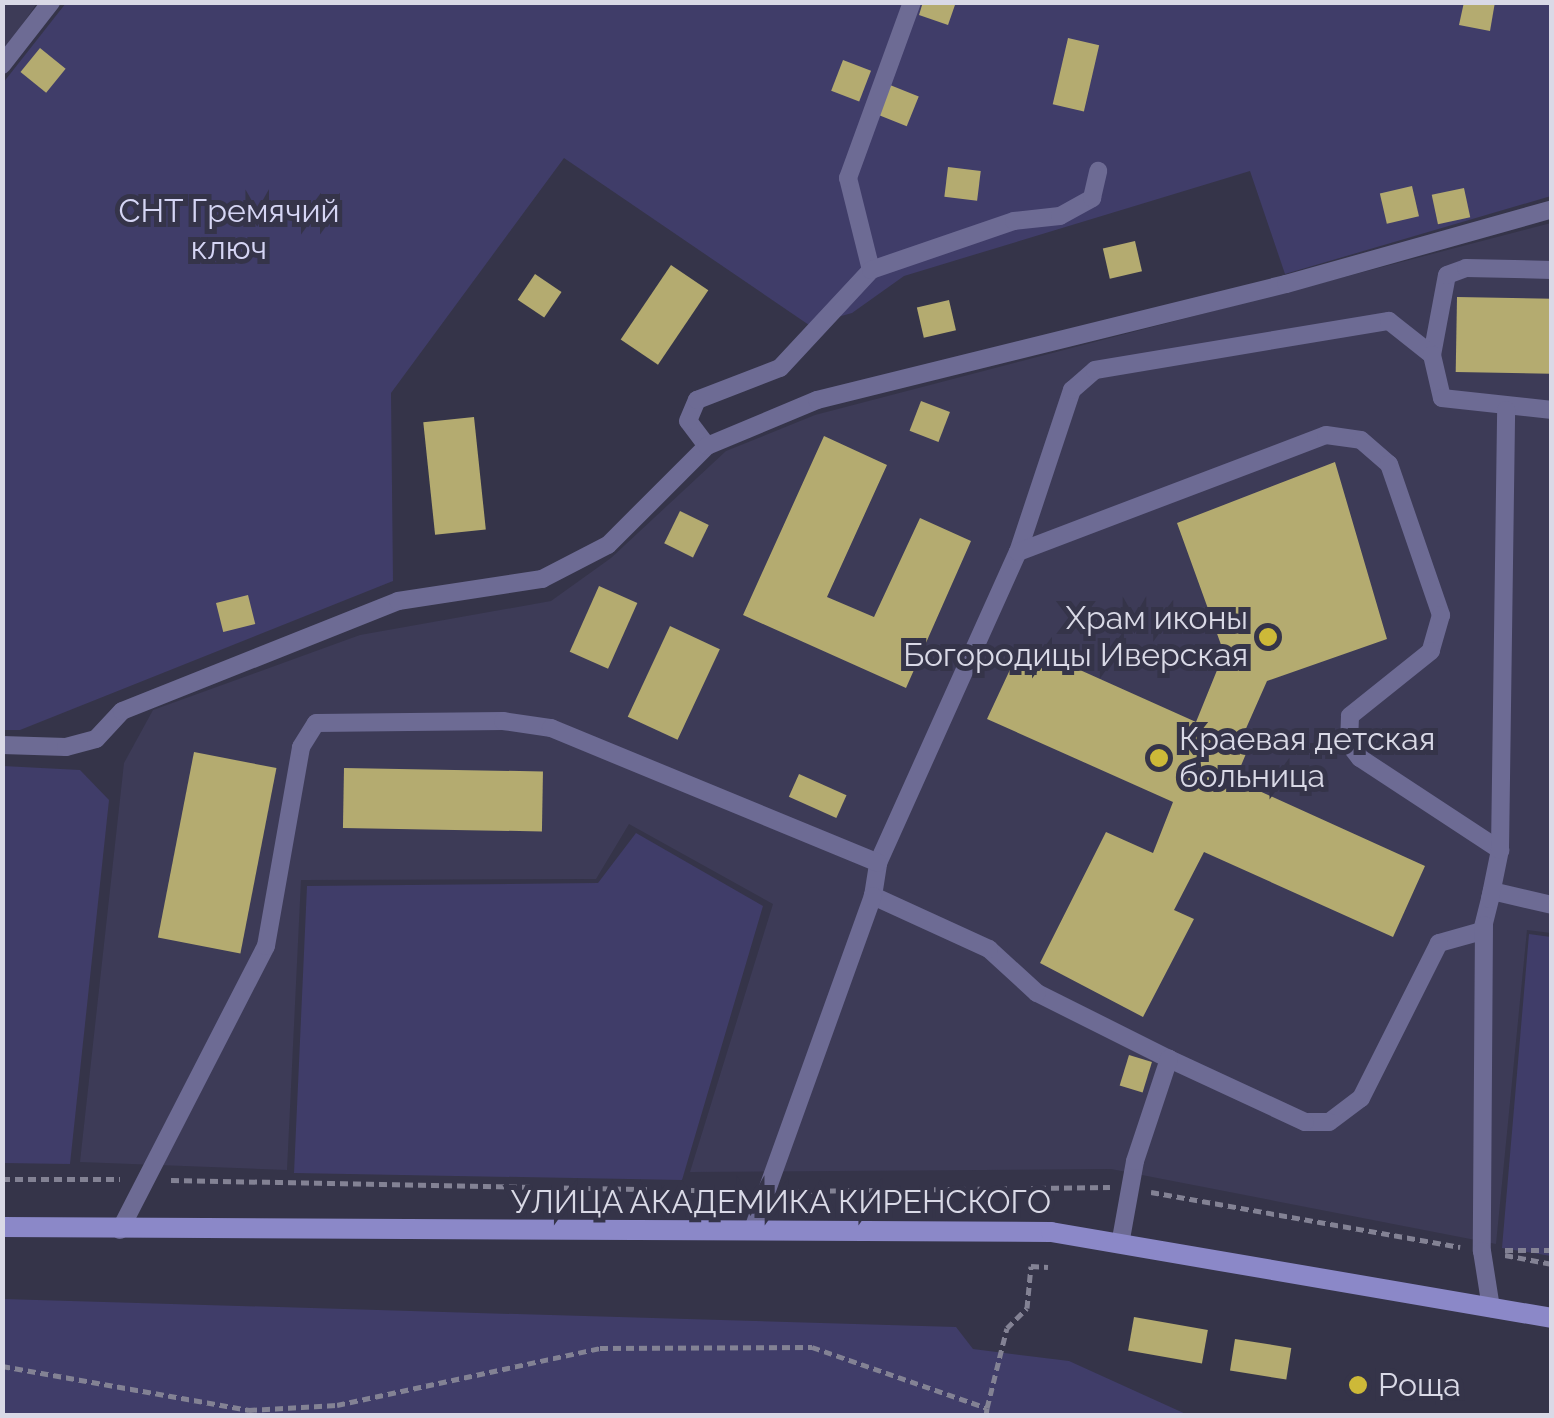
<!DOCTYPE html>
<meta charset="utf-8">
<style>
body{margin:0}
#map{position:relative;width:1554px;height:1418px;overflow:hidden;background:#353449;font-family:Raleway,sans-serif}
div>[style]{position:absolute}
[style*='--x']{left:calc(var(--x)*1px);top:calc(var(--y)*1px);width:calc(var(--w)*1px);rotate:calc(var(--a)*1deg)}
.built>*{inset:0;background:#3d3b57}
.green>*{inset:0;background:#403d69}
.building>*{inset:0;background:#b4ab70;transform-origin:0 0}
.path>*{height:5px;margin-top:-2.5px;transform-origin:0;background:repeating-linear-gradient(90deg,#838294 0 8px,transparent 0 13px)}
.service>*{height:18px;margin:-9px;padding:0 9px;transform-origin:9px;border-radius:9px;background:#6d6b94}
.secondary>*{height:20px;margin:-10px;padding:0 10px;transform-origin:10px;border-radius:10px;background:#8b88c8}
.dots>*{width:28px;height:28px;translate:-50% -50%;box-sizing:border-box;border:5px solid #353449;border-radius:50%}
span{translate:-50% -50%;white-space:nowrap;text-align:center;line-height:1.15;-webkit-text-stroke:10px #353449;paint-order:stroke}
.park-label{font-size:32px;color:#d5d5f4}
.poi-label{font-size:32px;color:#d9d9e6}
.right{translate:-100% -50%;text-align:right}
.left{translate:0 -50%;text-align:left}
.street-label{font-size:32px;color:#d9d9e6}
.frame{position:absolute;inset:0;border:5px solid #d9d9e6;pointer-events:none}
</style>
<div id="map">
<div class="built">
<div style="clip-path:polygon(3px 3px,37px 3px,3px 53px)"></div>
<div style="clip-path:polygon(1551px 223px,1551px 933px,1527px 930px,1496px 1244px,1111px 1169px,690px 1172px,773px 904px,629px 824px,596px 879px,301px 880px,287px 1170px,80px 1162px,124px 763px,153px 710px,360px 635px,551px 601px,611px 558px,726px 451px,815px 415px)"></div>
</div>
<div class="green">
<div style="clip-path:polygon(66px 3px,1551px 3px,1551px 196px,1285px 274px,1250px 171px,904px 276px,852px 313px,809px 325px,564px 158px,391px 393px,393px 581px,20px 730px,3px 730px,3px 83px)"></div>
<div style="clip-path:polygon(3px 766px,80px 770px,109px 800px,70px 1164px,3px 1163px)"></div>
<div style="clip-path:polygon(636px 833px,763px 906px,682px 1180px,294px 1173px,307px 886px,598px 883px)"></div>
<div style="clip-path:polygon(1529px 934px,1551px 937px,1551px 1256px,1502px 1248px)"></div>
<div style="clip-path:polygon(3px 1299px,956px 1327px,973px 1349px,1069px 1361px,1188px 1415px,3px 1415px)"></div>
</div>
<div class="building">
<div style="clip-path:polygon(923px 2px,956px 2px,948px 25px,919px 15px)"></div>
<div style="clip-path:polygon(1464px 2px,1495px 2px,1490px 31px,1459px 25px)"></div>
<div style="left:1068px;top:38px;width:32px;height:68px;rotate:13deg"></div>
<div style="left:40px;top:48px;width:33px;height:31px;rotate:39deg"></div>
<div style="left:843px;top:60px;width:30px;height:33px;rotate:21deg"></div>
<div style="left:890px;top:85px;width:31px;height:32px;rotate:22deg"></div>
<div style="left:948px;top:167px;width:33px;height:30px;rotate:7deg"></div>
<div style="left:1412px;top:186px;width:31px;height:33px;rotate:77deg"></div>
<div style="left:1464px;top:188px;width:30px;height:33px;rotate:78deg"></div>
<div style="left:1135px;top:241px;width:31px;height:33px;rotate:77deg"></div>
<div style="left:671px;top:265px;width:45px;height:90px;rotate:34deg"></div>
<div style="left:535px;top:274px;width:32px;height:31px;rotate:34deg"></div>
<div style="left:1457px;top:297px;width:95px;height:75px;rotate:1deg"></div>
<div style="left:949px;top:300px;width:31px;height:33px;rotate:77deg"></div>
<div style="left:921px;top:401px;width:31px;height:32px;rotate:21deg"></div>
<div style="left:474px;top:417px;width:113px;height:51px;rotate:84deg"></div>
<div style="clip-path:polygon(824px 436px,887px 465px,827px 597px,874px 617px,920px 518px,971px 541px,906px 688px,743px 615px)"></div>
<div style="clip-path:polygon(1335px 462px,1387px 639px,1267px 681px,1244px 733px,1253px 737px,1235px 780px,1425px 866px,1393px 937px,1204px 852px,1174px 910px,1194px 919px,1143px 1017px,1040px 963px,1106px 832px,1153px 853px,1173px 802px,987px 719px,1022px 644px,1196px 722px,1224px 653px,1177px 523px)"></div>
<div style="left:680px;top:511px;width:32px;height:36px;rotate:26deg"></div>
<div style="left:599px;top:586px;width:42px;height:72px;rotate:24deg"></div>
<div style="left:248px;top:595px;width:30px;height:33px;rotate:76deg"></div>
<div style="left:670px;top:626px;width:55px;height:100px;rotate:25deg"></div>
<div style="left:194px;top:752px;width:84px;height:189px;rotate:11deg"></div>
<div style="left:344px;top:768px;width:199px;height:60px;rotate:1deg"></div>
<div style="left:799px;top:774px;width:52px;height:25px;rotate:24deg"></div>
<div style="left:1129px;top:1055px;width:24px;height:32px;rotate:17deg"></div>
<div style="left:1134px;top:1317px;width:75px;height:34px;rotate:10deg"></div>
<div style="left:1235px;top:1339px;width:57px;height:32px;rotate:9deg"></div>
</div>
<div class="path">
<div style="--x:2;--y:1179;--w:118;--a:0"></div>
<div style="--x:171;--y:1180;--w:574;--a:1.1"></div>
<div style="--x:791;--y:1191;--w:319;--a:-0.7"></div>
<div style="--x:1151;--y:1192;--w:314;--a:10.1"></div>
<div style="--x:1505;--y:1250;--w:47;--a:0"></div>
<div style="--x:1505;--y:1255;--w:48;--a:10.8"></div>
<div style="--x:2;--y:1366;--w:251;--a:10.1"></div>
<div style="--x:249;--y:1410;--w:88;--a:-3.3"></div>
<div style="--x:337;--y:1405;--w:269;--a:-12.2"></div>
<div style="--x:600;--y:1348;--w:212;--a:-0.3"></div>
<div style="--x:812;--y:1347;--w:185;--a:19.2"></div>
<div style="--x:987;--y:1408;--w:8;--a:97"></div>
<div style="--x:987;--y:1408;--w:82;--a:-76"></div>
<div style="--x:1007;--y:1328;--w:28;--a:-45"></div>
<div style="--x:1027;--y:1308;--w:42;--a:-84.6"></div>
<div style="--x:1031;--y:1266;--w:17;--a:3"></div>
</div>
<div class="service">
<div style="--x:2;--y:65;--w:80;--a:-52.1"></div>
<div style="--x:871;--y:270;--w:95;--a:-104"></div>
<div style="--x:848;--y:178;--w:187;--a:-70"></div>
<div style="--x:1432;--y:355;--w:81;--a:-79.4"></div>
<div style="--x:1447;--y:275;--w:20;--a:-20"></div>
<div style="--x:1466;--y:268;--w:86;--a:1.3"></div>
<div style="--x:707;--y:446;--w:31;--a:-127"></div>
<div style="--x:688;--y:421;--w:23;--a:-67"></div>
<div style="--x:697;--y:400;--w:89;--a:-21.1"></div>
<div style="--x:780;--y:368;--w:134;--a:-47.1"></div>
<div style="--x:871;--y:270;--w:151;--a:-18.9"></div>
<div style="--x:1014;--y:221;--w:46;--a:-6.2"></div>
<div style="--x:1060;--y:216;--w:37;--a:-29"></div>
<div style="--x:1092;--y:198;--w:28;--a:-77"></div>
<div style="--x:1018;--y:552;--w:171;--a:-71.6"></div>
<div style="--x:1072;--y:390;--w:30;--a:-41"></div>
<div style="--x:1095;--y:370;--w:298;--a:-9.5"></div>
<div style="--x:1389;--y:321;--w:55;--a:38.3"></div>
<div style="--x:1432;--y:355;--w:44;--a:76.9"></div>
<div style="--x:1442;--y:398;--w:111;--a:6.2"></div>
<div style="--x:2;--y:745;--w:64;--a:1.8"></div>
<div style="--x:66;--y:747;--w:31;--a:-15"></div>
<div style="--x:96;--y:739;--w:38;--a:-47"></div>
<div style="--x:122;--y:711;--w:297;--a:-21.7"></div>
<div style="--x:398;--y:601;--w:146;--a:-8.7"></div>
<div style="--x:542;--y:579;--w:74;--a:-27.3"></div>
<div style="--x:608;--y:545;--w:140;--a:-45"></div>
<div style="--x:707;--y:446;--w:119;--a:-22.7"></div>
<div style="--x:817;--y:400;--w:483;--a:-13.9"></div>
<div style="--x:1286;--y:284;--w:276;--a:-15.7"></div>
<div style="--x:1492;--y:891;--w:41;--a:104"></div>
<div style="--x:1482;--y:931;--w:45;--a:164.4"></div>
<div style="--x:1439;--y:943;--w:174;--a:116.7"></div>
<div style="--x:1361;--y:1098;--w:40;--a:143"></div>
<div style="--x:1329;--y:1122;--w:24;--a:180"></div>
<div style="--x:1305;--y:1122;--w:150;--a:-155.1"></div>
<div style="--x:1169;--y:1059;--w:148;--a:-153.4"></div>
<div style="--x:1037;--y:993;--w:65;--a:-137.5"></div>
<div style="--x:989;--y:949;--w:128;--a:-155.4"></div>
<div style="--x:873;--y:896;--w:33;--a:-81"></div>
<div style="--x:878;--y:863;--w:341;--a:-65.8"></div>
<div style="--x:1018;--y:552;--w:329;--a:-20.8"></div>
<div style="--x:1326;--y:435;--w:35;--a:8"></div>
<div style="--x:1361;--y:440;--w:37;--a:41"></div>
<div style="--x:1389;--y:464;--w:160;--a:71"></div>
<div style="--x:1441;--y:615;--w:37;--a:106"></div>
<div style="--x:1431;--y:651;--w:104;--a:141.3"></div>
<div style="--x:1350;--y:716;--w:28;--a:92"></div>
<div style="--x:1349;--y:744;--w:18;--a:52"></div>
<div style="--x:1360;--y:758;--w:168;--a:33.3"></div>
<div style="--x:1492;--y:891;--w:62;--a:13.1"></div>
<div style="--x:1490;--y:899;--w:50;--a:-78.5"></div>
<div style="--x:1500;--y:850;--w:440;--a:-89.2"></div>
<div style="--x:1484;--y:925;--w:326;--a:90.4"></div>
<div style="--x:1482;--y:1251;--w:58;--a:81"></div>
<div style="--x:753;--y:1229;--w:354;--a:-70.2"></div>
<div style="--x:120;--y:1230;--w:319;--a:-62.8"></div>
<div style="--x:266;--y:946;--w:202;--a:-80"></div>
<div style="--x:301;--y:747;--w:28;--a:-58"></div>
<div style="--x:316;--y:723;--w:187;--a:-0.6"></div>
<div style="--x:503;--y:721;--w:49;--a:8.3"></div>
<div style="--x:551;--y:728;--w:354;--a:22.4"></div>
<div style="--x:1121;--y:1239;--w:79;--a:-79.8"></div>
<div style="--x:1135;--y:1161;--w:108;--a:-71.6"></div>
</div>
<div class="secondary">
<div style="--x:2;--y:1227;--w:1049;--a:0.27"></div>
<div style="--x:1051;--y:1232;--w:508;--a:9.74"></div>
</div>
<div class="dots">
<div style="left:1268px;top:637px;background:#cdb938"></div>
<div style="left:1159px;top:758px;background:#cdb938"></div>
<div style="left:1358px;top:1385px;background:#cdb938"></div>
</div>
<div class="park-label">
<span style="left:229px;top:230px">СНТ Гремячий<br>ключ</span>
</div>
<div class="poi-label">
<span class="right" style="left:1248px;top:637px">Храм иконы<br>Богородицы Иверская</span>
<span class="left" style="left:1179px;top:758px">Краевая детская<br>больница</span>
<span class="left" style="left:1378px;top:1385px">Роща</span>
</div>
<div class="street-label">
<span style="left:781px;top:1202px">УЛИЦА АКАДЕМИКА КИРЕНСКОГО</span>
</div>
<div class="frame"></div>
</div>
